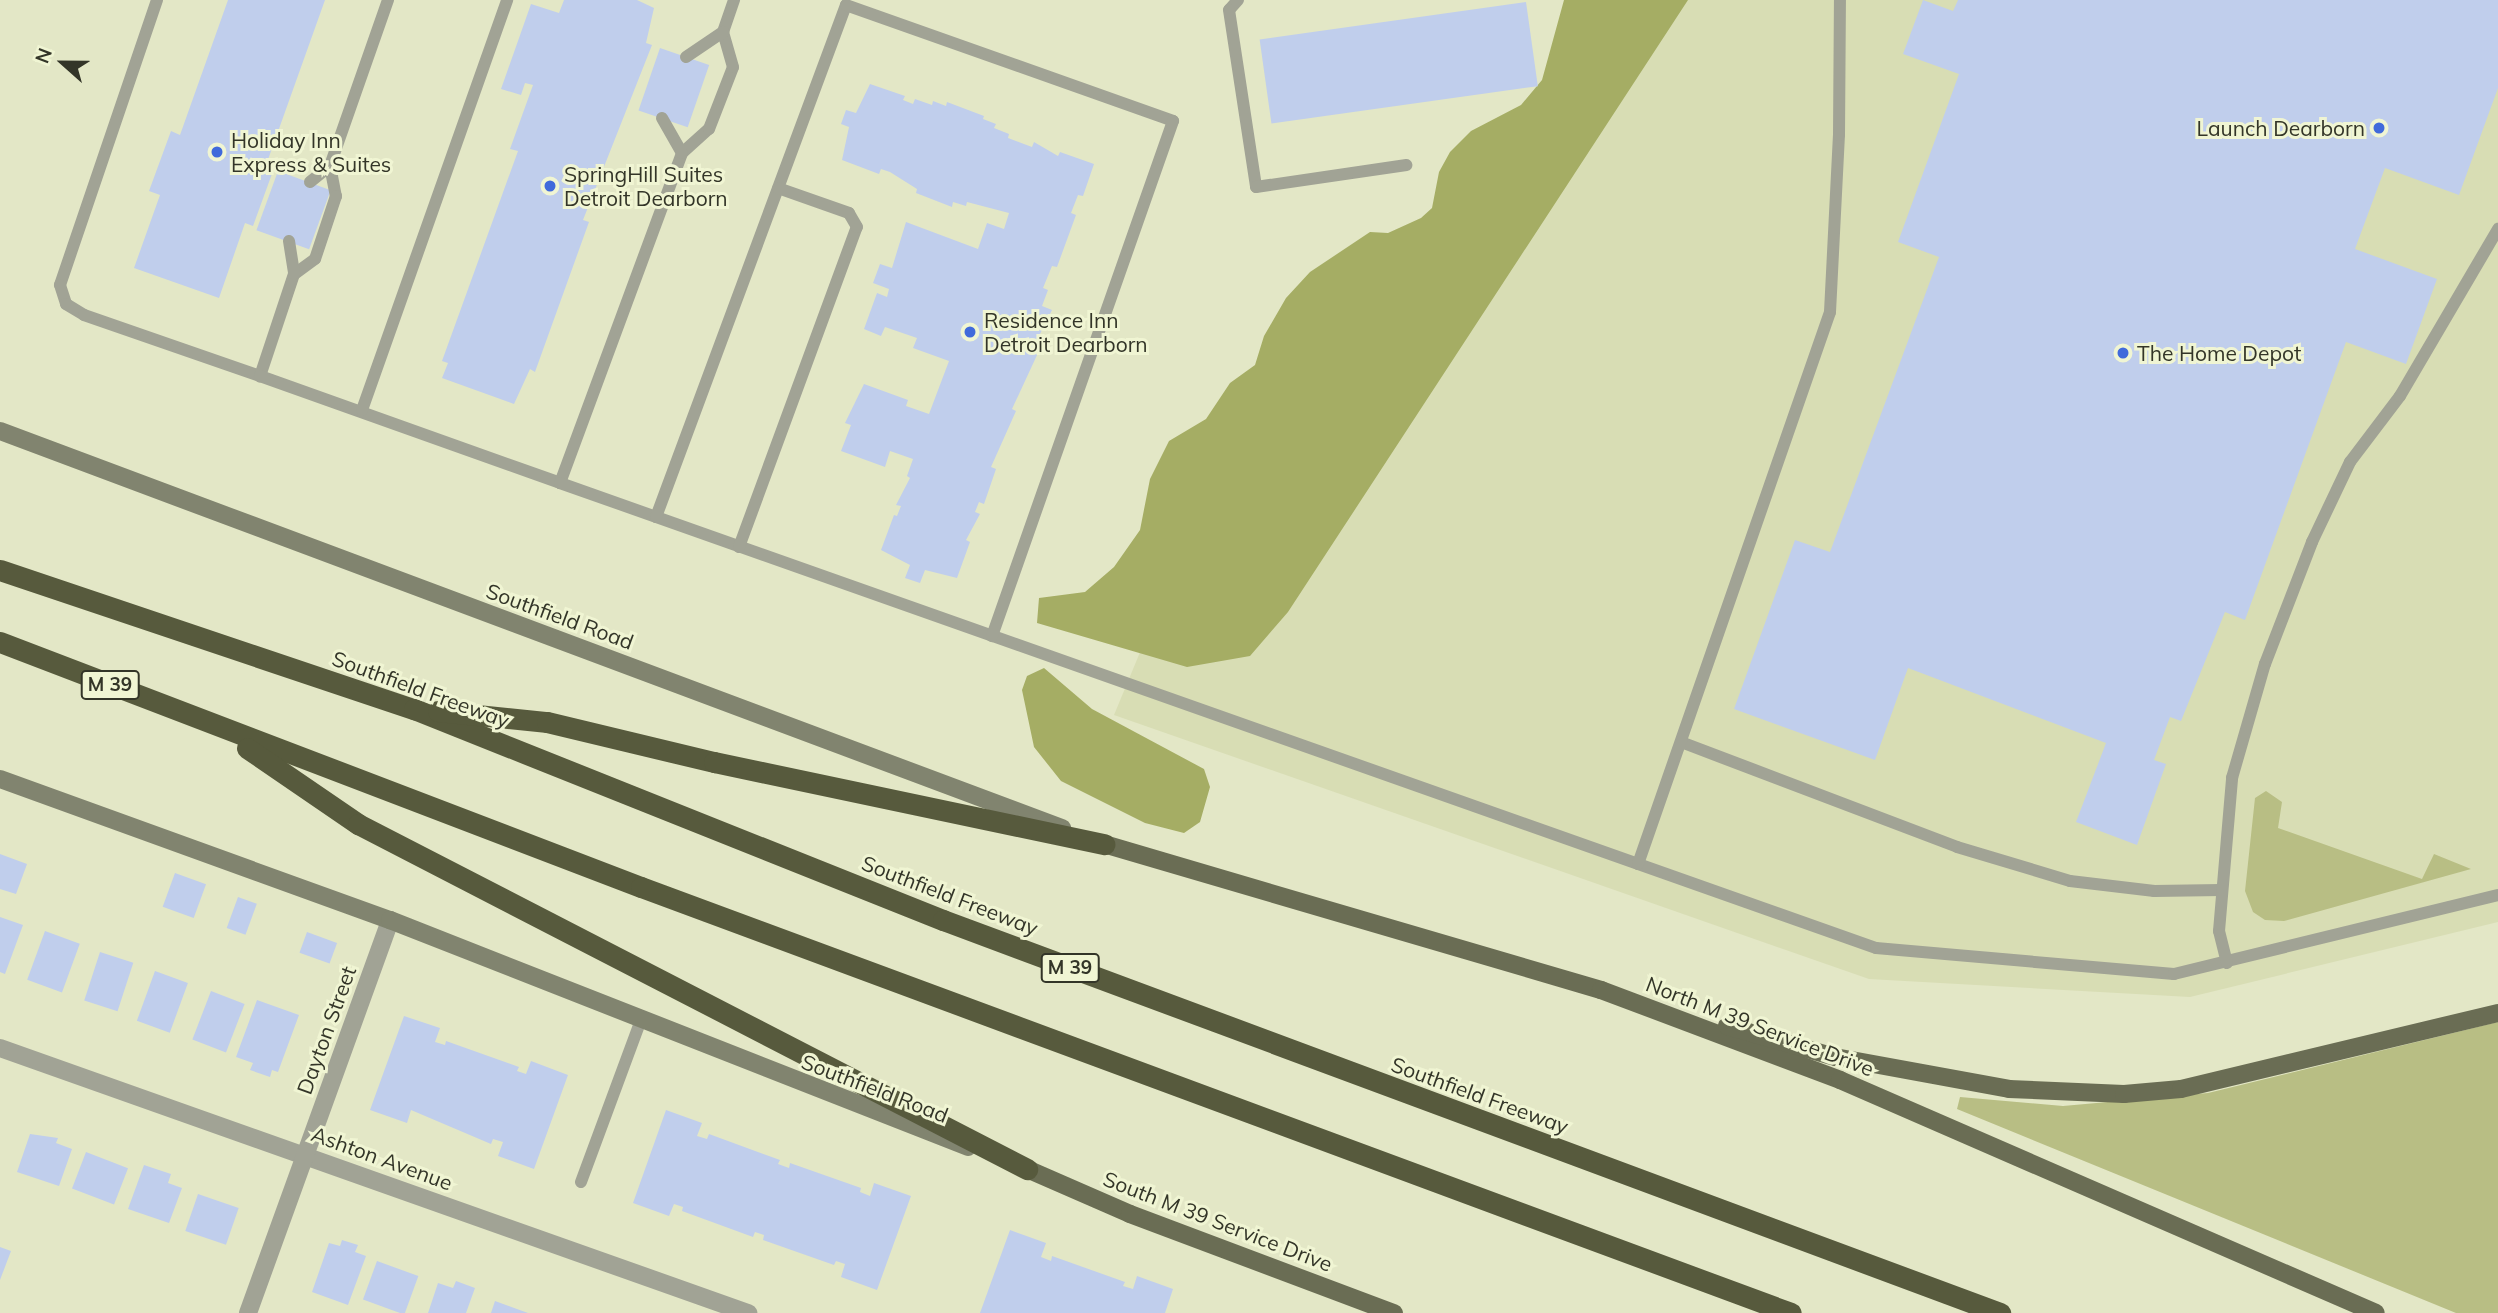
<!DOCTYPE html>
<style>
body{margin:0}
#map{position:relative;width:2498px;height:1313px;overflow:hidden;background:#e3e7c6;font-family:Mulish,sans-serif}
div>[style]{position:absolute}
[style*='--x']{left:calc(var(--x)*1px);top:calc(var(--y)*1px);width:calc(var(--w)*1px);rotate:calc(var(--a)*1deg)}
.built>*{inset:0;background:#d8ddb4}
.green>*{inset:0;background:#b8be84}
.forest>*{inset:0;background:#a5ad64}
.building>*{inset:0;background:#c0ceec;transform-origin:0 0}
.lane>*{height:12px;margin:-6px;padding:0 6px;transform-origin:6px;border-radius:6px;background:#a1a395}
.street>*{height:18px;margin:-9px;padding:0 9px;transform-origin:9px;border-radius:9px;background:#a1a395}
.secondary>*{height:18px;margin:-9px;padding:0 9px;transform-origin:9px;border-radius:9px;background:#81846f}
.primary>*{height:18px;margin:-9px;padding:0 9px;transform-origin:9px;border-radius:9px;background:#6a6d54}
.highway>*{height:21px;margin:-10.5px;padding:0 10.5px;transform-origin:10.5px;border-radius:10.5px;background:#575a3d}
.dots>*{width:19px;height:19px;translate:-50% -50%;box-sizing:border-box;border:4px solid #f0f5d3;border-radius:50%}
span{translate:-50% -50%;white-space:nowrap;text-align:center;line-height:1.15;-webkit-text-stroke:6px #f0f5d3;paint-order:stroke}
.shield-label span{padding:2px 5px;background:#f0f5d3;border:2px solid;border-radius:5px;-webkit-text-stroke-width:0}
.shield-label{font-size:19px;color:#333528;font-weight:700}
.poi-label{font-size:21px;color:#333528}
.right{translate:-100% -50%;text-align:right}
.left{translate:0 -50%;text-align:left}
.street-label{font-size:21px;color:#333528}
.north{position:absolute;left:28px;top:28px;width:70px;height:70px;-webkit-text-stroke:5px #f0f5d3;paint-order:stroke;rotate:291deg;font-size:19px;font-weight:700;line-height:28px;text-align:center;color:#333528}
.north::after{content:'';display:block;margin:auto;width:24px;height:32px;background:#333528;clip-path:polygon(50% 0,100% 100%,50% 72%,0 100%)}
</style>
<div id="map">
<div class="built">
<div style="clip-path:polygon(1655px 0,2498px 0,2498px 922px,2190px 997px,1869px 979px,1114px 715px,1148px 633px)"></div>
</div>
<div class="green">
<div style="clip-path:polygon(2266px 791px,2282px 802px,2278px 828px,2422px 879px,2434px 854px,2471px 869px,2284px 921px,2265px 920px,2253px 912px,2245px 891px,2255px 798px)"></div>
<div style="clip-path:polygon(2498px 1022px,2498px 1313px,2456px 1313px,1957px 1109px,1960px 1097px,2063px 1106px,2208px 1093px)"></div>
</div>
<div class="forest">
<div style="clip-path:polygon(1564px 0,1688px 0,1288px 612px,1250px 656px,1187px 667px,1037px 623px,1039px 598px,1085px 592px,1114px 567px,1140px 530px,1150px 479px,1169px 441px,1206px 419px,1230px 383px,1255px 365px,1264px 336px,1286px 298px,1310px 272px,1370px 232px,1388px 233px,1421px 218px,1432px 208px,1439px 172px,1450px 152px,1471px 131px,1521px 105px,1542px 80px)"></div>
<div style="clip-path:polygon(1044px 668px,1092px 709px,1204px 769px,1210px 787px,1200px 822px,1184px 833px,1145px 823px,1061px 781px,1034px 747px,1022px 690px,1027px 676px)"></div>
</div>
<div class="building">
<div style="clip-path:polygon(228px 0,325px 0,265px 168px,273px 171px,253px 226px,245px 223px,219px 298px,134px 268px,160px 195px,149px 191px,171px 131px,180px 135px)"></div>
<div style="clip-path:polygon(564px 0,637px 0,654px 8px,646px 43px,652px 45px,583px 220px,589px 222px,535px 372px,530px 369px,514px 404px,442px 378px,448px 363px,442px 361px,518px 151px,510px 149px,533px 85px,525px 83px,521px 95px,501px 89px,531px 4px,559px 13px)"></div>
<div style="clip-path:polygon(1923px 0,1953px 11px,1958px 0,2498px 0,2498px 88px,2459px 195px,2385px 168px,2355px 249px,2437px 279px,2406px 364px,2346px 342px,2245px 620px,2225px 612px,2181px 721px,2170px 717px,2154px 760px,2166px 764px,2137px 845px,2076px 822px,2106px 743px,1908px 668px,1875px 760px,1734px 709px,1795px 540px,1830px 552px,1939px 257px,1898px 242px,1959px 74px,1903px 54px)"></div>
<div style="left:1526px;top:2px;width:85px;height:269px;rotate:82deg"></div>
<div style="left:660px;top:48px;width:52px;height:66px;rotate:19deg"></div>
<div style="clip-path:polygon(870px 84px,905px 96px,903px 100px,913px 104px,915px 99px,932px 105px,933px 101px,946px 106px,947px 102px,984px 116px,983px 119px,996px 124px,994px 128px,1009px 134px,1008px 138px,1032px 147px,1034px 142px,1058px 156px,1060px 152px,1094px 164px,1083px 196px,1078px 195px,1071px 213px,1076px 215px,1057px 267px,1052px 266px,1043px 288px,1048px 290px,1042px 306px,1052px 310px,1038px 338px,1044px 340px,1012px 409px,1016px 411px,991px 467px,996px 469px,984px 504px,979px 502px,975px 512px,980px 514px,966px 540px,970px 542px,957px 578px,925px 570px,920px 583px,905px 578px,910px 565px,881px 550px,894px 515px,897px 516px,901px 506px,896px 505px,910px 478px,907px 476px,913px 459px,890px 451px,885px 467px,841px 451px,851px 425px,845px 423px,864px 384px,908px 400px,906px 406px,929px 414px,949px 361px,913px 348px,917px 338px,885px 327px,881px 336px,864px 329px,877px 293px,887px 297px,889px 289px,873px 283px,880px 264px,892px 268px,906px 222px,978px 249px,987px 223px,1004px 229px,1009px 213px,967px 202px,966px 206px,953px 202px,952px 207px,916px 193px,917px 189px,890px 172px,881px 169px,879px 174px,842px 160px,849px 127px,841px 124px,846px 110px,856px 113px)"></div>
<div style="left:278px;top:171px;width:56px;height:63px;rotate:20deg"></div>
<div style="clip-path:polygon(0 854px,27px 864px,16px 894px,0 889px)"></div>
<div style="left:175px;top:873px;width:33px;height:36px;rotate:20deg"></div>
<div style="left:238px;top:897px;width:20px;height:33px;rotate:20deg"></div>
<div style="clip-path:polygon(0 917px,23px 925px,5px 974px,0 972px)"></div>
<div style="left:45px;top:931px;width:37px;height:52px;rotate:20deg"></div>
<div style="left:307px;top:932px;width:32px;height:22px;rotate:20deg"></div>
<div style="left:100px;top:952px;width:35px;height:51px;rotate:18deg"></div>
<div style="left:155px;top:971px;width:35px;height:53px;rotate:20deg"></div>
<div style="left:211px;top:991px;width:36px;height:52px;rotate:21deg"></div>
<div style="clip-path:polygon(257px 1000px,299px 1015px,278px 1072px,272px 1070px,270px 1077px,250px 1070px,253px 1063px,236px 1057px)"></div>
<div style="clip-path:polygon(404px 1016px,440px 1028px,435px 1042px,445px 1045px,446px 1041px,519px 1067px,517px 1071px,526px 1074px,531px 1061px,568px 1075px,534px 1169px,498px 1156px,503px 1142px,493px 1139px,491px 1144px,411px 1110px,407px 1123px,370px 1110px)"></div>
<div style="clip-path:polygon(666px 1110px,702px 1123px,697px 1136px,707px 1139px,709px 1134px,780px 1160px,778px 1164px,789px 1168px,790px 1163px,861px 1188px,860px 1192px,870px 1196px,874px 1183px,911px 1196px,877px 1290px,841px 1277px,845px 1264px,836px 1261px,834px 1265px,763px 1240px,764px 1235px,755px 1232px,753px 1237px,682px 1211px,683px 1207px,674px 1204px,669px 1216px,633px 1203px)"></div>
<div style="clip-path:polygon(30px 1134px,58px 1138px,56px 1143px,72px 1149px,59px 1186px,17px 1172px)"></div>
<div style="left:86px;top:1152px;width:45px;height:39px;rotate:21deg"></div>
<div style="clip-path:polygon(144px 1165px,171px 1174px,168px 1183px,182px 1188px,169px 1223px,128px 1209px)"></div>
<div style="left:198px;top:1194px;width:43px;height:39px;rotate:19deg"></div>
<div style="clip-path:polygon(1010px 1230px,1046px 1243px,1041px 1257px,1051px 1261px,1052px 1256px,1125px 1282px,1123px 1286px,1133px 1289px,1137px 1276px,1173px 1289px,1165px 1313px,980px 1313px)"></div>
<div style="clip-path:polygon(342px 1240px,358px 1245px,355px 1252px,366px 1256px,348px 1305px,312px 1292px,329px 1243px,340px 1246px)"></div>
<div style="clip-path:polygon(0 1247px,11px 1251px,0 1280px)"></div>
<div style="left:377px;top:1261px;width:44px;height:41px;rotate:20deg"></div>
<div style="clip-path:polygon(456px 1281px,475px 1288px,466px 1313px,428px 1313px,438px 1283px,453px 1288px)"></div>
<div style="clip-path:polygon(495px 1301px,528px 1313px,491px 1313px)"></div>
</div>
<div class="lane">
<div style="--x:157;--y:0;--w:301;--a:108.8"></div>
<div style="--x:60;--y:285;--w:20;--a:72"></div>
<div style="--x:66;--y:304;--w:21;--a:31"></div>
<div style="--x:84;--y:315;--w:186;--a:19.1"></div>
<div style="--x:388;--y:0;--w:176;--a:109.3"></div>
<div style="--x:330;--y:166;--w:31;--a:79"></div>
<div style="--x:336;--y:196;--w:66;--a:108.4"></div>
<div style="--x:315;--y:259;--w:26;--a:144"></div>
<div style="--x:294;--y:274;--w:108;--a:108.4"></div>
<div style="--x:260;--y:376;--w:319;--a:19.6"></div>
<div style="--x:560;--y:483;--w:352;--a:-69.7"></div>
<div style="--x:682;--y:153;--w:36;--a:-42"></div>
<div style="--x:709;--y:129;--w:66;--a:-68.8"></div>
<div style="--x:733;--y:67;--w:36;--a:-106"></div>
<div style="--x:723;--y:32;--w:34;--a:-71"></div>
<div style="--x:1238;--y:0;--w:13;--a:132"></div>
<div style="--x:1229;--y:10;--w:179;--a:81.3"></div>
<div style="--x:1256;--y:187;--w:152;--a:-8.3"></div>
<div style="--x:686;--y:57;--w:45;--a:-34"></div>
<div style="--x:662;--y:118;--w:40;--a:60.3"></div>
<div style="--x:310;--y:182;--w:26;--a:-39"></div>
<div style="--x:289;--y:241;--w:33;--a:81"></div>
<div style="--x:362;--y:410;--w:435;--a:-70.5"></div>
<div style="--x:560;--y:483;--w:1396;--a:19.46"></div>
<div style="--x:1876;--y:948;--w:299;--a:5"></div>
<div style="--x:2174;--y:974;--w:333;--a:-13.7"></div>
<div style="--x:656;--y:517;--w:546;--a:-69.64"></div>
<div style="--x:846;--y:5;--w:347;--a:19.5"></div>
<div style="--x:1173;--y:121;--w:546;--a:109.36"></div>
<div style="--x:739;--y:547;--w:341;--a:-69.8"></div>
<div style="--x:857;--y:227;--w:16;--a:-120"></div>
<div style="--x:849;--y:213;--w:75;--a:-160.6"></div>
<div style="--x:1681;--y:742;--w:295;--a:20.8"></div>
<div style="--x:1957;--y:847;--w:118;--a:16.7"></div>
<div style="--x:2070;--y:881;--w:85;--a:6.8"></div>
<div style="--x:2154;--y:891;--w:67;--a:-0.9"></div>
<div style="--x:1638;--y:864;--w:584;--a:-70.82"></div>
<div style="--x:1830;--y:312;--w:177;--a:-87.1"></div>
<div style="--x:1839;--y:135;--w:135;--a:-89.6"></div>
<div style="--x:2227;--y:963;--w:33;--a:-104"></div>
<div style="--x:2219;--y:931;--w:154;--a:-85.1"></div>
<div style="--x:2232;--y:778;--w:119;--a:-73.9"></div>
<div style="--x:2265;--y:664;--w:131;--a:-68.9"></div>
<div style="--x:2312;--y:542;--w:89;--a:-64.6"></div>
<div style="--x:2350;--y:462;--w:83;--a:-52.9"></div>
<div style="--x:2400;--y:396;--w:194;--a:-59.6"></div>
<div style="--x:581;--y:1182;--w:173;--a:-69.7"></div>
</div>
<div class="street">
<div style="--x:0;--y:1048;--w:794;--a:19.51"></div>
<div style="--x:248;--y:1313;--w:418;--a:-70.1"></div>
</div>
<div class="secondary">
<div style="--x:0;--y:431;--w:1134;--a:20.5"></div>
<div style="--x:0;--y:779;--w:415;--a:19.9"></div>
<div style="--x:390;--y:920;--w:621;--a:21.44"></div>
</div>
<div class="primary">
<div style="--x:1104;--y:844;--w:518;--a:16.37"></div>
<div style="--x:1601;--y:990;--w:255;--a:20.6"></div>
<div style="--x:1840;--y:1080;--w:584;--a:23.49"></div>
<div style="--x:1727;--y:1026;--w:112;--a:16"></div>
<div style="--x:1835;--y:1057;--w:177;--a:10.4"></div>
<div style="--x:2009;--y:1089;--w:115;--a:2.5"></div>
<div style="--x:2124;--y:1094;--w:57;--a:-5"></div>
<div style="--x:2181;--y:1089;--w:326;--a:-13.5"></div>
<div style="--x:1027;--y:1169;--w:112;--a:23.6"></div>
<div style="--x:1130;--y:1214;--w:282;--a:20.6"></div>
</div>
<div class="highway">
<div style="--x:0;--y:570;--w:437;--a:18.6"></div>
<div style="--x:414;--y:709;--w:570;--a:21.75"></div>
<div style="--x:943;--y:920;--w:1128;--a:20.4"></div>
<div style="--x:0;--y:642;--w:686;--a:20.92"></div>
<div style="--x:641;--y:887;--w:1226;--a:20.33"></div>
<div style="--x:438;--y:711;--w:110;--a:5.8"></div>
<div style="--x:547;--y:722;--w:172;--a:13.5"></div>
<div style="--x:714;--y:762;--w:399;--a:11.9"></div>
<div style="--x:247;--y:748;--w:135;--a:34.4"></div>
<div style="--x:358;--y:824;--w:753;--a:27.28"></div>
</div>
<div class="dots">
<div style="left:2379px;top:128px;background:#406adb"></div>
<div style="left:217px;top:152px;background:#406adb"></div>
<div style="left:550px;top:186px;background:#406adb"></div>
<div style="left:970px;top:332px;background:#406adb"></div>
<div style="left:2123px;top:353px;background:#406adb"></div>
</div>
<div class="shield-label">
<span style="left:110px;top:685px">M 39</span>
<span style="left:1070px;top:968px">M 39</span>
</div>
<div class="poi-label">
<span class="right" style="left:2365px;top:128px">Launch Dearborn</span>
<span class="left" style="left:231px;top:152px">Holiday Inn<br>Express &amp; Suites</span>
<span class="left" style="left:564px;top:186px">SpringHill Suites<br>Detroit Dearborn</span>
<span class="left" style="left:984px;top:332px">Residence Inn<br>Detroit Dearborn</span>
<span class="left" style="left:2137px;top:353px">The Home Depot</span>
</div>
<div class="street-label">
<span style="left:560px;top:616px;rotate:20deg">Southfield Road</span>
<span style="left:421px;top:689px;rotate:20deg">Southfield Freeway</span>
<span style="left:950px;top:895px;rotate:21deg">Southfield Freeway</span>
<span style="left:1760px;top:1026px;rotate:21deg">North M 39 Service Drive</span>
<span style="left:326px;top:1030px;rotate:-70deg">Dayton Street</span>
<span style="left:875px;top:1088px;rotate:21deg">Southfield Road</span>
<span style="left:1480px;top:1095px;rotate:20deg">Southfield Freeway</span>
<span style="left:382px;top:1158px;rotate:20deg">Ashton Avenue</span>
<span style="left:1218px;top:1221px;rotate:21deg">South M 39 Service Drive</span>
</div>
<div class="north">N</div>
</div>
